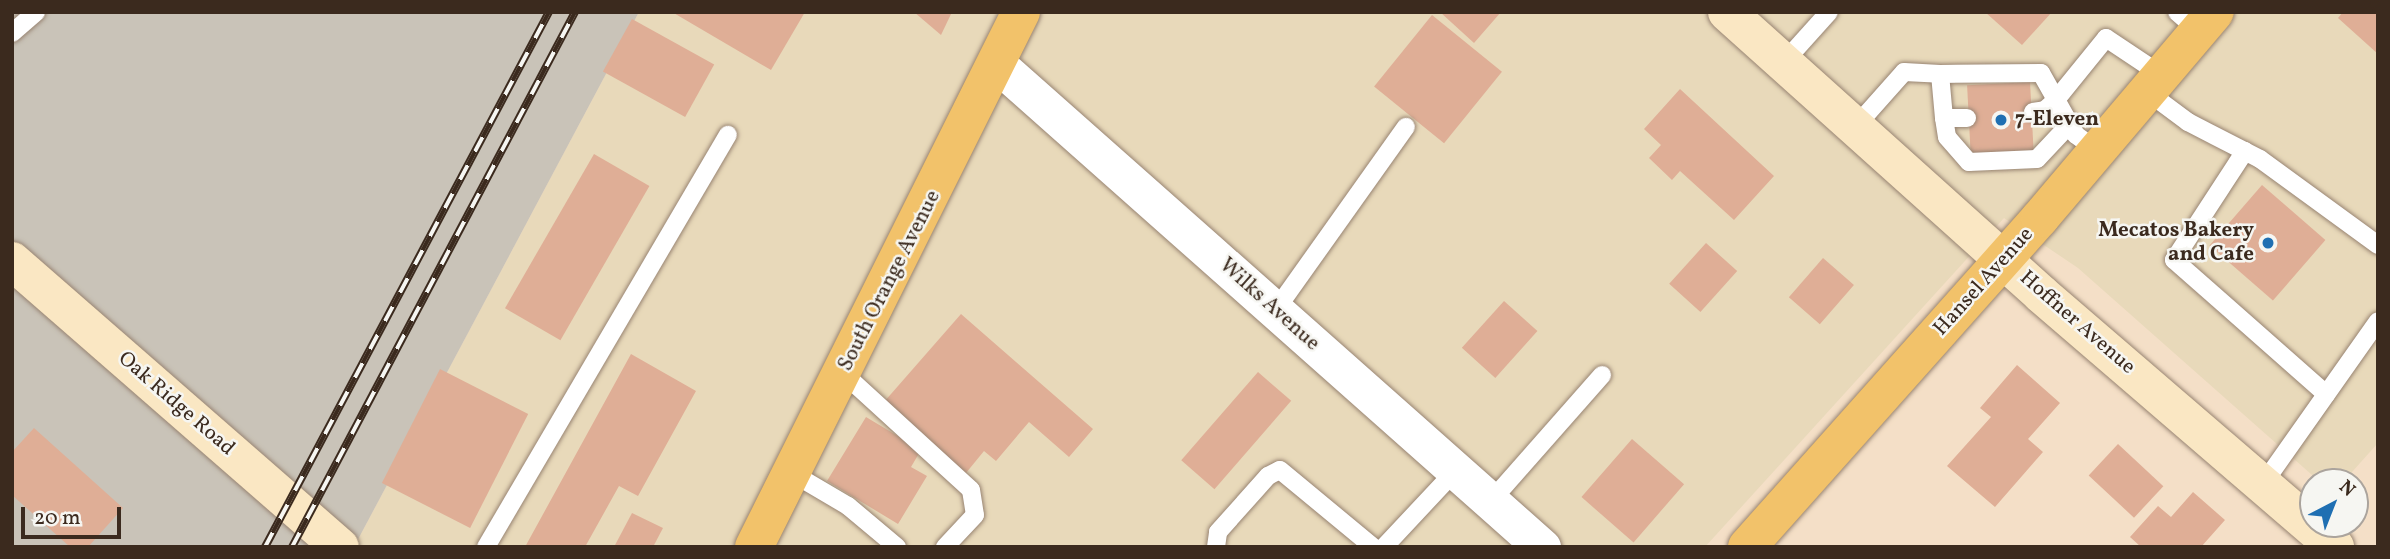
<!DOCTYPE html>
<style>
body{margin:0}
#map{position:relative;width:2390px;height:559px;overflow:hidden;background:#f4dfc7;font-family:Vollkorn,serif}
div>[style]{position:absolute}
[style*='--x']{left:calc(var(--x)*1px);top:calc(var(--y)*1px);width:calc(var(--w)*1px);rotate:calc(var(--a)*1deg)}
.built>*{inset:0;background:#e8d9ba}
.industrial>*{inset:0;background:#c9c3b8}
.building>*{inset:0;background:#dfae96;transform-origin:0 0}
.roads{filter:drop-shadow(0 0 2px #988472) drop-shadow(0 0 2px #988472)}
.service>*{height:18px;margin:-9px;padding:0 9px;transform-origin:9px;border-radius:9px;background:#fff}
.minor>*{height:37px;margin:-18.5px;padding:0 18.5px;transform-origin:18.5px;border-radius:18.5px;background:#fff}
.secondary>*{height:38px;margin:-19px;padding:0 19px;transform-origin:19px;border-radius:19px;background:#fae7c3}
.primary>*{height:38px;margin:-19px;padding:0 19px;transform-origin:19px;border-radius:19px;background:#f2c26a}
.rail>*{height:8px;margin-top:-4px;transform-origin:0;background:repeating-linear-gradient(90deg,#f6f6f2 0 16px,#3b2a1e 0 32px);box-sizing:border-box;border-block:2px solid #3b2a1e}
.dots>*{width:19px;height:19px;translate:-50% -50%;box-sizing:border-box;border:4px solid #f6f6f2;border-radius:50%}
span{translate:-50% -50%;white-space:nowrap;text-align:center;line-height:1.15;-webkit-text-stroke:5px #f6f6f2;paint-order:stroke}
.poi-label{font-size:21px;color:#3b2a1e;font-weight:700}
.left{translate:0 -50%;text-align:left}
.right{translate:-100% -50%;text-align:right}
.street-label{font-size:21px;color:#3b2a1e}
.frame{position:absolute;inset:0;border:14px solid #3b2a1e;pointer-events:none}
.north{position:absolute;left:2299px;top:468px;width:70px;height:70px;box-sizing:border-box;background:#f6f6f2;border:2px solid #aba49d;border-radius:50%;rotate:42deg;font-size:19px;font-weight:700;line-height:28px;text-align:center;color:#3b2a1e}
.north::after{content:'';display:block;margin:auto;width:24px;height:32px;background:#1f6fb2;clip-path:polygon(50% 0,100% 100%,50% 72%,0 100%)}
.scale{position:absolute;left:21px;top:507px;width:100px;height:32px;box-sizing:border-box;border:4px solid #3b2a1e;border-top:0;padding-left:9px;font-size:21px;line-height:24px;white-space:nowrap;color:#3b2a1e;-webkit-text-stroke:5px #f6f6f2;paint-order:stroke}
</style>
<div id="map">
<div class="built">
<div style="clip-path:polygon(639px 12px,2378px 12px,2378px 443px,2343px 482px,2320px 482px,2078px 268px,2004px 218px,1705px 547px,354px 547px)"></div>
</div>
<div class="industrial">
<div style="clip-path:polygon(12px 12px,639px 12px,354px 547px,12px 547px)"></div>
</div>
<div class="building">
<div style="clip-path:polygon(672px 12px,805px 12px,771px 70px)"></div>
<div style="clip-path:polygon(914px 12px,952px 12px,941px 35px)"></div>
<div style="clip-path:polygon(1440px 12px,1501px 12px,1474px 43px)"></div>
<div style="clip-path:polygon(1985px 12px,2052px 12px,2022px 45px)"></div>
<div style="clip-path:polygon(2343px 12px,2378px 12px,2378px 54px,2338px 18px)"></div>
<div style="left:1432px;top:15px;width:90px;height:92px;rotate:39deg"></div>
<div style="left:632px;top:19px;width:94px;height:60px;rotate:29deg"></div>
<div style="left:2030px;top:82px;width:73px;height:63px;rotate:87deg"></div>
<div style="clip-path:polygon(1680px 89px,1774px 176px,1734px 220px,1680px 171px,1672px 180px,1649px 158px,1661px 145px,1644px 129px)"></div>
<div style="left:594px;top:154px;width:64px;height:178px;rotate:30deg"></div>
<div style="left:2262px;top:185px;width:84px;height:80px;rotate:41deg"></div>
<div style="left:1706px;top:243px;width:42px;height:55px;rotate:42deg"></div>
<div style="left:1823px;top:258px;width:41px;height:52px;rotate:41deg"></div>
<div style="left:1504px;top:301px;width:45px;height:63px;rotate:42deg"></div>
<div style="clip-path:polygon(961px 314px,1093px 429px,1069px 457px,1029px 422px,996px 461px,984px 451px,966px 473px,884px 402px)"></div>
<div style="clip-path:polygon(631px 354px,696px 391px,638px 496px,619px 486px,585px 547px,525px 547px)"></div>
<div style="clip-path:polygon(2017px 365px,2060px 403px,2028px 439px,2043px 452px,1995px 507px,1947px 466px,1991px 417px,1980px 408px)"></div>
<div style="left:440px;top:369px;width:99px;height:128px;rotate:27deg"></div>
<div style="left:1258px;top:372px;width:44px;height:117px;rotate:41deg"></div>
<div style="clip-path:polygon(866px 417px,921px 450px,911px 467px,927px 476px,898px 524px,827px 481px)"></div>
<div style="clip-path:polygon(34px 428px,123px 508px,88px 547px,70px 547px,12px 495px,12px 452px)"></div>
<div style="left:1632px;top:439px;width:69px;height:77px;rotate:41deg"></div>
<div style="left:2118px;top:444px;width:62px;height:43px;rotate:43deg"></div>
<div style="clip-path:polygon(2193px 492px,2225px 520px,2201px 547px,2141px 547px,2130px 537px,2158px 506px,2171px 517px)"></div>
<div style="clip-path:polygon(632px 513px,663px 528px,653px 547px,614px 547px)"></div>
</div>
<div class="roads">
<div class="service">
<div style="--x:2177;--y:12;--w:30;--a:41"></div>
<div style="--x:12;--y:33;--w:32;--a:-41"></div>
<div style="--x:1784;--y:62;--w:67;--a:-48"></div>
<div style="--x:1940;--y:74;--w:101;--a:-0.6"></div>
<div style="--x:2041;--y:73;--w:71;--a:60.6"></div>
<div style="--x:2076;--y:135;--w:27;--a:36"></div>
<div style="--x:2149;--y:93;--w:49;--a:36.6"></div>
<div style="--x:2188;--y:122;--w:81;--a:27.2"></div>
<div style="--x:2260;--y:159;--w:146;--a:36.1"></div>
<div style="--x:2033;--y:112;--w:12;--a:-9"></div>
<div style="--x:2045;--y:110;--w:13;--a:-42"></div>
<div style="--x:2055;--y:101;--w:81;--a:-51"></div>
<div style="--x:2106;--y:38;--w:69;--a:33.7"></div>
<div style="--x:1944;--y:118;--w:19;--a:81"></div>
<div style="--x:1947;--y:137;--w:33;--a:49"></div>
<div style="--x:1969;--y:162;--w:68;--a:-2.5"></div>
<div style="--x:2037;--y:159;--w:47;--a:-46.7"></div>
<div style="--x:1856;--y:126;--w:72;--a:-48.4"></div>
<div style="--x:1904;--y:72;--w:36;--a:3"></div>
<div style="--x:1940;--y:74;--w:44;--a:84.8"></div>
<div style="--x:1944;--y:118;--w:23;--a:0"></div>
<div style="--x:2245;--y:151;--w:130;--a:123.1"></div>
<div style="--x:2174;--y:260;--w:203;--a:41.4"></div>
<div style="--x:1275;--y:311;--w:226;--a:-54.6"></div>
<div style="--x:843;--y:373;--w:173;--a:42.4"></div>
<div style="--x:971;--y:490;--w:25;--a:81"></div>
<div style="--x:975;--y:515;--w:44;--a:133.2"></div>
<div style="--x:792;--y:473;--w:65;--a:30.5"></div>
<div style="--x:848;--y:506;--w:64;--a:39.9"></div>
<div style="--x:2263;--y:484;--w:199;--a:-54.8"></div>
<div style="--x:1491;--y:501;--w:168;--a:-48.6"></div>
<div style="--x:486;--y:547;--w:478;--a:-59.6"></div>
<div style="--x:1216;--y:547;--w:15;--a:-82"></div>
<div style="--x:1218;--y:532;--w:75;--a:-48.2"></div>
<div style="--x:1268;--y:476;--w:13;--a:-27"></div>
<div style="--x:1280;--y:470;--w:121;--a:39.6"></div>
<div style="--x:1384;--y:547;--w:105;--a:-46.9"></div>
</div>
<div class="minor">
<div style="--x:996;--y:63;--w:730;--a:41.56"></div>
</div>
<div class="secondary">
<div style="--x:1727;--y:12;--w:422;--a:41.9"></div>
<div style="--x:2041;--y:294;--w:388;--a:40.7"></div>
<div style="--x:12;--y:261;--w:435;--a:41.1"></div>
</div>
<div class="primary">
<div style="--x:754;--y:547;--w:598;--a:-63.48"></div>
<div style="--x:1747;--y:547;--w:441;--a:-48.3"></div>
<div style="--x:2040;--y:218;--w:270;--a:-49.7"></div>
</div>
</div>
<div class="rail">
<div style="--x:265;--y:547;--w:606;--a:-62.04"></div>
<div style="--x:292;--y:547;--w:605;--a:-62.12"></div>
</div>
<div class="dots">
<div style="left:2001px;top:120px;background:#1f6fb2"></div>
<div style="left:2268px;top:243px;background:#1f6fb2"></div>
</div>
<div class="poi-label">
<span class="left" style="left:2015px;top:120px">7-Eleven</span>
<span class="right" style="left:2254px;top:243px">Mecatos Bakery<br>and Cafe</span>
</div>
<div class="street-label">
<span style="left:890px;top:281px;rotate:-63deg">South Orange Avenue</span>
<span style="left:1984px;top:282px;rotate:-48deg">Hansel Avenue</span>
<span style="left:1269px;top:305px;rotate:42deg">Wilks Avenue</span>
<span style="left:2077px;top:323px;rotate:41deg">Hoffner Avenue</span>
<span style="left:176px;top:404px;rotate:41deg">Oak Ridge Road</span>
</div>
<div class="frame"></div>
<div class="north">N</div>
<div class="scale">20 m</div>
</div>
